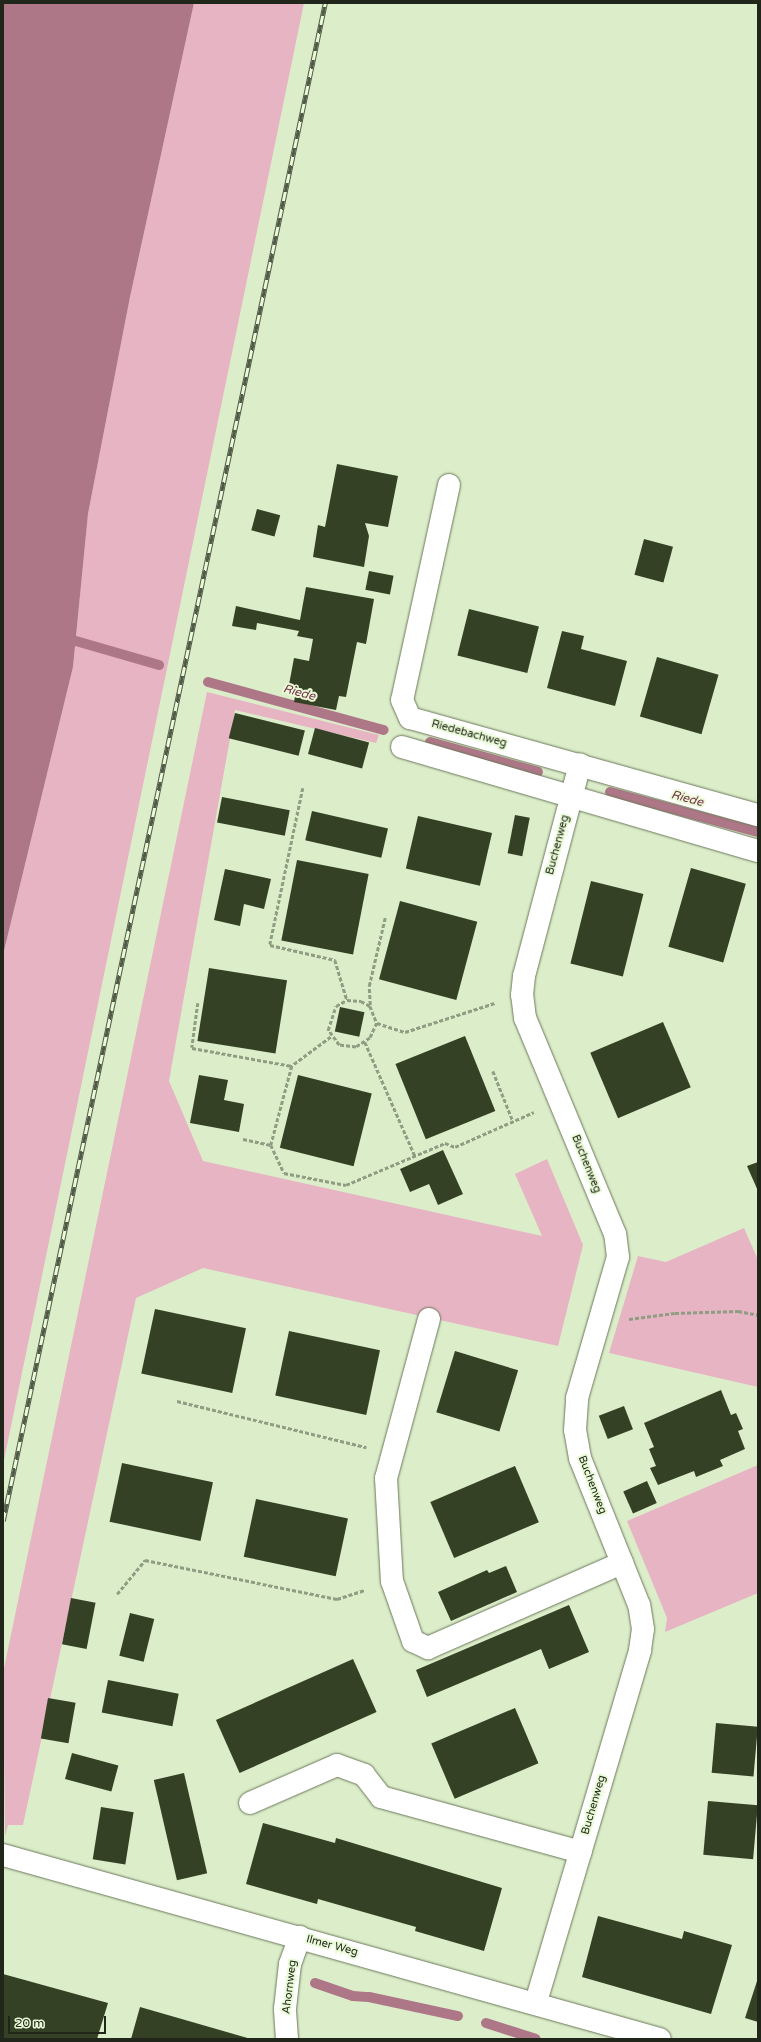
<!DOCTYPE html>
<style>
body{margin:0}
#map{position:relative;width:761px;height:2042px;overflow:hidden;background:#dcedca;font-family:"Varela Round",sans-serif}
div>[style]{position:absolute}
[style*='--x']{left:calc(var(--x)*1px);top:calc(var(--y)*1px);width:calc(var(--w)*1px);rotate:calc(var(--a)*1deg)}
.green>*{inset:0;background:#e7b4c3}
.water>*{inset:0;background:#ae7788}
.stream>*{height:10px;margin:-5px;padding:0 5px;transform-origin:5px;border-radius:5px;background:#ae7788}
.building>*{inset:0;background:#344125;transform-origin:0 0}
.path>*{height:2.5px;margin-top:-1.25px;transform-origin:0;background:repeating-linear-gradient(90deg,#909d83 0 4px,transparent 0 6px)}
.roads{filter:drop-shadow(0 0 1px #6b795a) drop-shadow(0 0 1px #6b795a)}
.minor>*{height:22px;margin:-11px;padding:0 11px;transform-origin:11px;border-radius:11px;background:#fff}
.rail>*{height:4.5px;margin-top:-2.25px;transform-origin:0;background:repeating-linear-gradient(90deg,#e9fad7 0 9px,#515a47 0 18px);box-sizing:border-box;border-block:1px solid #515a47}
span{translate:-50% -50%;white-space:nowrap;text-align:center;line-height:1.15;-webkit-text-stroke:4px #e9fad7;paint-order:stroke}
.street-label{font-size:11px;color:#202619}
.water-label{font-size:12px;color:#77314b;font-style:italic}
.frame{position:absolute;inset:0;border:4px solid #202619;pointer-events:none}
.scale{position:absolute;left:8px;top:2016px;width:98px;height:18px;box-sizing:border-box;border:2px solid #202619;border-top:0;padding-left:5px;font-size:12px;line-height:14px;white-space:nowrap;color:#202619;-webkit-text-stroke:3px #e9fad7;paint-order:stroke}
</style>
<div id="map">
<div class="green">
<div style="clip-path:polygon(194px 3px,304px 3px,3px 1465px,3px 955px,73px 667px,88px 514px,130px 297px)"></div>
<div style="clip-path:polygon(207px 692px,379px 735px,376px 743px,235px 710px,169px 1081px,203px 1161px,542px 1236px,515px 1174px,547px 1159px,583px 1245px,558px 1346px,203px 1268px,136px 1298px,23px 1825px,8px 1825px,5px 1836px,3px 1673px)"></div>
<div style="clip-path:polygon(744px 1228px,758px 1260px,758px 1387px,609px 1353px,638px 1256px,666px 1262px)"></div>
<div style="clip-path:polygon(758px 1465px,758px 1593px,665px 1632px,667px 1618px,627px 1521px)"></div>
</div>
<div class="water">
<div style="clip-path:polygon(3px 3px,194px 3px,130px 297px,88px 514px,73px 667px,3px 955px)"></div>
</div>
<div class="stream">
<div style="--x:62;--y:637;--w:101;--a:16.1"></div>
<div style="--x:208;--y:682;--w:182;--a:15.3"></div>
<div style="--x:430;--y:742;--w:112;--a:15.5"></div>
<div style="--x:610;--y:792;--w:153;--a:15.1"></div>
<div style="--x:315;--y:1983;--w:40;--a:18.9"></div>
<div style="--x:353;--y:1996;--w:16;--a:4"></div>
<div style="--x:369;--y:1997;--w:91;--a:12.1"></div>
<div style="--x:486;--y:2023;--w:52;--a:17.7"></div>
</div>
<div class="building">
<div style="clip-path:polygon(337px 464px,398px 476px,388px 527px,365px 523px,369px 536px,364px 567px,313px 557px,318px 525px,325px 527px)"></div>
<div style="left:257px;top:509px;width:24px;height:22px;rotate:15deg"></div>
<div style="left:644px;top:539px;width:30px;height:37px;rotate:15deg"></div>
<div style="left:369px;top:571px;width:25px;height:19px;rotate:11deg"></div>
<div style="clip-path:polygon(306px 587px,374px 599px,366px 644px,357px 642px,346px 697px,339px 696px,336px 710px,294px 702px,296px 691px,288px 690px,294px 658px,309px 661px,313px 639px,297px 636px,299px 631px,257px 623px,256px 630px,232px 626px,236px 606px,300px 620px)"></div>
<div style="left:469px;top:609px;width:72px;height:48px;rotate:14deg"></div>
<div style="clip-path:polygon(562px 631px,584px 636px,581px 649px,627px 661px,615px 706px,547px 688px)"></div>
<div style="left:657px;top:657px;width:64px;height:62px;rotate:16deg"></div>
<div style="left:235px;top:713px;width:72px;height:26px;rotate:14deg"></div>
<div style="left:315px;top:728px;width:56px;height:27px;rotate:15deg"></div>
<div style="left:222px;top:797px;width:69px;height:26px;rotate:11deg"></div>
<div style="left:312px;top:811px;width:78px;height:30px;rotate:13deg"></div>
<div style="left:515px;top:815px;width:15px;height:39px;rotate:11deg"></div>
<div style="left:418px;top:816px;width:76px;height:54px;rotate:13deg"></div>
<div style="left:297px;top:860px;width:73px;height:82px;rotate:11deg"></div>
<div style="left:691px;top:868px;width:57px;height:82px;rotate:16deg"></div>
<div style="clip-path:polygon(225px 869px,271px 879px,264px 909px,244px 904px,240px 926px,214px 920px)"></div>
<div style="left:591px;top:881px;width:54px;height:85px;rotate:14deg"></div>
<div style="left:400px;top:901px;width:80px;height:81px;rotate:15deg"></div>
<div style="left:209px;top:968px;width:79px;height:74px;rotate:9deg"></div>
<div style="left:340px;top:1007px;width:25px;height:25px;rotate:12deg"></div>
<div style="left:663px;top:1022px;width:71px;height:79px;rotate:67deg"></div>
<div style="left:465px;top:1036px;width:81px;height:75px;rotate:68deg"></div>
<div style="clip-path:polygon(199px 1075px,228px 1080px,224px 1100px,244px 1104px,239px 1132px,190px 1123px)"></div>
<div style="left:298px;top:1075px;width:76px;height:75px;rotate:14deg"></div>
<div style="clip-path:polygon(443px 1150px,463px 1194px,438px 1205px,429px 1184px,410px 1192px,400px 1169px)"></div>
<div style="clip-path:polygon(758px 1162px,758px 1191px,747px 1166px)"></div>
<div style="left:155px;top:1309px;width:93px;height:66px;rotate:12deg"></div>
<div style="left:289px;top:1331px;width:93px;height:66px;rotate:12deg"></div>
<div style="left:455px;top:1351px;width:66px;height:64px;rotate:17deg"></div>
<div style="clip-path:polygon(721px 1390px,731px 1415px,736px 1413px,743px 1429px,738px 1431px,745px 1449px,720px 1460px,723px 1466px,696px 1477px,694px 1471px,658px 1485px,650px 1468px,656px 1466px,649px 1449px,654px 1447px,644px 1423px)"></div>
<div style="left:624px;top:1406px;width:25px;height:27px;rotate:69deg"></div>
<div style="left:122px;top:1463px;width:93px;height:60px;rotate:12deg"></div>
<div style="left:515px;top:1466px;width:61px;height:92px;rotate:67deg"></div>
<div style="left:647px;top:1481px;width:24px;height:26px;rotate:66deg"></div>
<div style="left:256px;top:1499px;width:94px;height:59px;rotate:12deg"></div>
<div style="clip-path:polygon(506px 1566px,517px 1592px,451px 1621px,438px 1592px,487px 1570px,489px 1573px)"></div>
<div style="left:71px;top:1598px;width:25px;height:47px;rotate:11deg"></div>
<div style="clip-path:polygon(569px 1605px,589px 1652px,549px 1669px,541px 1649px,427px 1697px,416px 1670px)"></div>
<div style="left:130px;top:1613px;width:25px;height:44px;rotate:14deg"></div>
<div style="left:353px;top:1659px;width:58px;height:150px;rotate:66deg"></div>
<div style="left:108px;top:1680px;width:72px;height:33px;rotate:11deg"></div>
<div style="left:48px;top:1698px;width:28px;height:41px;rotate:10deg"></div>
<div style="left:515px;top:1708px;width:60px;height:91px;rotate:67deg"></div>
<div style="left:716px;top:1723px;width:42px;height:50px;rotate:5deg"></div>
<div style="left:72px;top:1753px;width:48px;height:27px;rotate:15deg"></div>
<div style="left:184px;top:1773px;width:103px;height:31px;rotate:77deg"></div>
<div style="left:708px;top:1801px;width:50px;height:54px;rotate:5deg"></div>
<div style="left:101px;top:1807px;width:33px;height:53px;rotate:9deg"></div>
<div style="clip-path:polygon(263px 1823px,335px 1843px,336px 1838px,502px 1888px,484px 1951px,415px 1931px,416px 1927px,318px 1899px,317px 1904px,246px 1884px)"></div>
<div style="clip-path:polygon(598px 1916px,682px 1939px,684px 1931px,732px 1945px,711px 2014px,582px 1977px)"></div>
<div style="clip-path:polygon(3px 1974px,108px 2003px,97px 2039px,3px 2038px)"></div>
<div style="clip-path:polygon(758px 1978px,758px 2022px,745px 2018px)"></div>
<div style="clip-path:polygon(140px 2007px,251px 2039px,131px 2039px)"></div>
</div>
<div class="path">
<div style="--x:303;--y:788;--w:160;--a:101.9"></div>
<div style="--x:270;--y:945;--w:67;--a:13"></div>
<div style="--x:335;--y:960;--w:42;--a:73.3"></div>
<div style="--x:198;--y:1003;--w:45;--a:97.6"></div>
<div style="--x:192;--y:1048;--w:102;--a:10.2"></div>
<div style="--x:370;--y:1005;--w:19;--a:-93"></div>
<div style="--x:369;--y:986;--w:70;--a:-76.8"></div>
<div style="--x:377;--y:1023;--w:17;--a:115"></div>
<div style="--x:370;--y:1038;--w:17;--a:147"></div>
<div style="--x:356;--y:1047;--w:17;--a:-173"></div>
<div style="--x:339;--y:1045;--w:19;--a:-126"></div>
<div style="--x:328;--y:1030;--w:25;--a:-72"></div>
<div style="--x:336;--y:1006;--w:13;--a:-29"></div>
<div style="--x:347;--y:1000;--w:14;--a:4"></div>
<div style="--x:361;--y:1001;--w:10;--a:29"></div>
<div style="--x:370;--y:1006;--w:18;--a:68"></div>
<div style="--x:377;--y:1023;--w:29;--a:18"></div>
<div style="--x:405;--y:1032;--w:95;--a:-17.9"></div>
<div style="--x:331;--y:1037;--w:49;--a:143.4"></div>
<div style="--x:292;--y:1066;--w:82;--a:104.9"></div>
<div style="--x:271;--y:1145;--w:31;--a:65"></div>
<div style="--x:284;--y:1173;--w:63;--a:11"></div>
<div style="--x:346;--y:1185;--w:108;--a:-23"></div>
<div style="--x:445;--y:1143;--w:11;--a:22"></div>
<div style="--x:455;--y:1147;--w:86;--a:-23.9"></div>
<div style="--x:365;--y:1042;--w:124;--a:66.3"></div>
<div style="--x:493;--y:1071;--w:54;--a:68.2"></div>
<div style="--x:243;--y:1139;--w:29;--a:12"></div>
<div style="--x:629;--y:1319;--w:46;--a:-7.4"></div>
<div style="--x:675;--y:1313;--w:63;--a:-1.8"></div>
<div style="--x:738;--y:1311;--w:20;--a:11"></div>
<div style="--x:177;--y:1401;--w:195;--a:13.7"></div>
<div style="--x:117;--y:1594;--w:44;--a:-50.5"></div>
<div style="--x:145;--y:1560;--w:196;--a:11.5"></div>
<div style="--x:337;--y:1599;--w:29;--a:-18"></div>
</div>
<div class="roads">
<div class="minor">
<div style="--x:449;--y:485;--w:220;--a:102.3"></div>
<div style="--x:402;--y:700;--w:20;--a:66"></div>
<div style="--x:410;--y:718;--w:361;--a:15.6"></div>
<div style="--x:402;--y:747;--w:371;--a:16.3"></div>
<div style="--x:429;--y:1319;--w:165;--a:105.1"></div>
<div style="--x:386;--y:1478;--w:103;--a:86.7"></div>
<div style="--x:392;--y:1581;--w:64;--a:70.7"></div>
<div style="--x:413;--y:1641;--w:17;--a:25"></div>
<div style="--x:428;--y:1648;--w:212;--a:-23.7"></div>
<div style="--x:250;--y:1803;--w:95;--a:-23.6"></div>
<div style="--x:337;--y:1765;--w:29;--a:20"></div>
<div style="--x:364;--y:1775;--w:28;--a:52"></div>
<div style="--x:381;--y:1797;--w:207;--a:15.4"></div>
<div style="--x:3;--y:1855;--w:682;--a:15.65"></div>
<div style="--x:536;--y:2002;--w:367;--a:-73.5"></div>
<div style="--x:640;--y:1650;--w:21;--a:-82"></div>
<div style="--x:643;--y:1629;--w:24;--a:-99"></div>
<div style="--x:639;--y:1605;--w:158;--a:-111.9"></div>
<div style="--x:580;--y:1458;--w:28;--a:-100"></div>
<div style="--x:575;--y:1430;--w:32;--a:-86"></div>
<div style="--x:577;--y:1398;--w:147;--a:-73.8"></div>
<div style="--x:618;--y:1257;--w:23;--a:-97"></div>
<div style="--x:615;--y:1234;--w:234;--a:-112.6"></div>
<div style="--x:525;--y:1018;--w:23;--a:-97"></div>
<div style="--x:522;--y:995;--w:19;--a:-84"></div>
<div style="--x:524;--y:976;--w:219;--a:-75.2"></div>
<div style="--x:287;--y:2039;--w:30;--a:-94"></div>
<div style="--x:285;--y:2009;--w:45;--a:-83.7"></div>
<div style="--x:290;--y:1964;--w:29;--a:-70"></div>
</div>
</div>
<div class="rail">
<div style="--x:3;--y:1521;--w:1552;--a:-78.02"></div>
</div>
<div class="street-label">
<span style="left:469px;top:734px;rotate:15deg">Riedebachweg</span>
<span style="left:558px;top:845px;rotate:-75deg">Buchenweg</span>
<span style="left:586px;top:1164px;rotate:68deg">Buchenweg</span>
<span style="left:592px;top:1485px;rotate:69deg">Buchenweg</span>
<span style="left:594px;top:1805px;rotate:-74deg">Buchenweg</span>
<span style="left:332px;top:1946px;rotate:15deg">Ilmer Weg</span>
<span style="left:290px;top:1987px;rotate:-83deg">Ahornweg</span>
</div>
<div class="water-label">
<span style="left:299px;top:693px;rotate:15deg">Riede</span>
<span style="left:687px;top:799px;rotate:15deg">Riede</span>
</div>
<div class="frame"></div>
<div class="scale">20 m</div>
</div>
